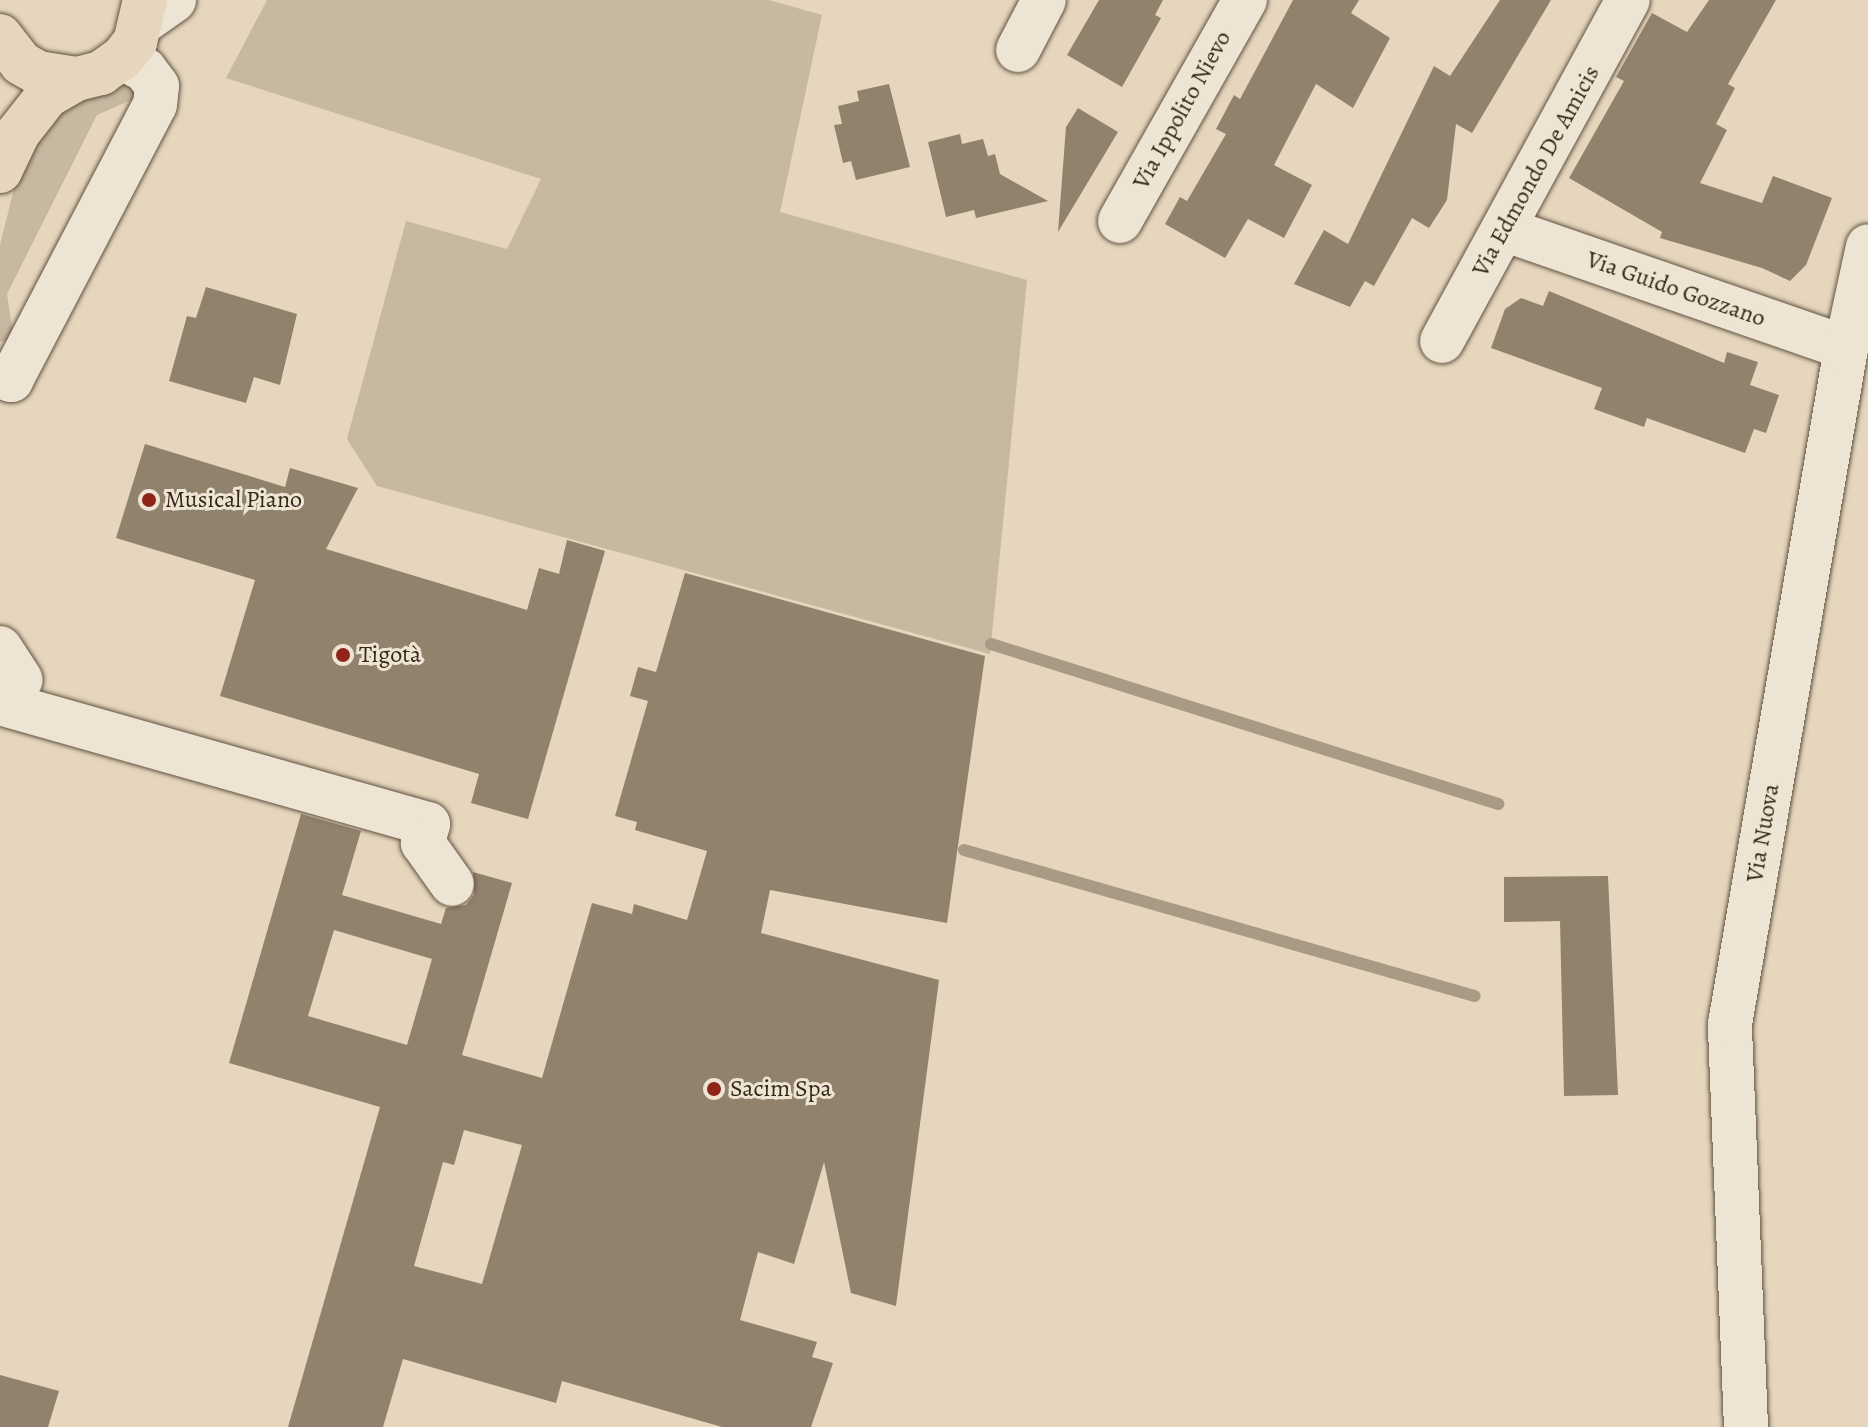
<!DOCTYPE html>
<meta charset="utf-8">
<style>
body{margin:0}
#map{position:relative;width:1868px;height:1427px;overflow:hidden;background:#e5d6bd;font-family:Alegreya,serif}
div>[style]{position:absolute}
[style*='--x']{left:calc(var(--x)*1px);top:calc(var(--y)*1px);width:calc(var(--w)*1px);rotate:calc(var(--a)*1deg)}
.green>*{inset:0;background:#c7b8a1}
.stream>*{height:12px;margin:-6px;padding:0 6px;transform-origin:6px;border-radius:6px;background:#a99a85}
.building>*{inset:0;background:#91826e}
.roads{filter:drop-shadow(0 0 2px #615241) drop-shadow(0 0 2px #615241)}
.minor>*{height:44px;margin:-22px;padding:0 22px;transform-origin:22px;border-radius:22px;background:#eee4d4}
.major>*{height:44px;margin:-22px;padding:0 22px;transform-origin:22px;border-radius:22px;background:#e5d6bd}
.dots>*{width:22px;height:22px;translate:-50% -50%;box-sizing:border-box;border:4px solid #eee4d4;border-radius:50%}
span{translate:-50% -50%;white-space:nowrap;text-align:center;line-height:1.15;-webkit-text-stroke:6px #eee4d4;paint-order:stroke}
.street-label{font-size:24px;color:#352618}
.poi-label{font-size:24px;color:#352618}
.left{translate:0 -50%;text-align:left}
</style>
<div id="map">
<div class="green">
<div style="clip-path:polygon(267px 0,769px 0,822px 15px,780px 212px,1027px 280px,990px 654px,377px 486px,347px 439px,406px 221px,507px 249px,541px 179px,226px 78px)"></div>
<div style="clip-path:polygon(120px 85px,135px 85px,145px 94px,97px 115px,7px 294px,14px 339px,0 342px,0 245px,14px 189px,39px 133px,57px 107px)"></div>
</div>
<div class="stream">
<div style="--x:991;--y:644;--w:532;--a:17.51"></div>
<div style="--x:964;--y:850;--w:531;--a:15.95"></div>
</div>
<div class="building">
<div style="clip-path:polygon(1099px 0,1163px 0,1155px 15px,1161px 18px,1122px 87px,1067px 55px)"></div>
<div style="clip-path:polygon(1293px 0,1359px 0,1351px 13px,1390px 38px,1353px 108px,1316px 84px,1274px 165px,1312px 185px,1284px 238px,1248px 219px,1225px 258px,1165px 224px,1180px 197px,1187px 201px,1226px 134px,1216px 129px,1234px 95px,1240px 99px)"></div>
<div style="clip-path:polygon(1500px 0,1551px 0,1472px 133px,1456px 124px,1447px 200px,1429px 228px,1412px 218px,1374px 286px,1365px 281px,1350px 307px,1294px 284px,1324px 230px,1348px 244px,1434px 66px,1450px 76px)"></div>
<div style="clip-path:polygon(1709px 0,1776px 0,1728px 84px,1735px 88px,1716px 124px,1727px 130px,1700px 183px,1762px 203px,1773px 176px,1832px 198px,1806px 265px,1790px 281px,1762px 268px,1660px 238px,1662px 232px,1569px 178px,1624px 81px,1616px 77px,1652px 13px,1687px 32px)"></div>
<div style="clip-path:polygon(889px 84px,910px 167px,856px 180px,851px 161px,843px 163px,834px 125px,842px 124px,838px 106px,859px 101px,857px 91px)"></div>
<div style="clip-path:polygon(1078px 108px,1118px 132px,1058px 232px,1066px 127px)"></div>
<div style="clip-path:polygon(960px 134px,962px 144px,983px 139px,988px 156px,995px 154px,1000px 174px,1048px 201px,976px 218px,974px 210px,946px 217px,928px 142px)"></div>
<div style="clip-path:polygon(206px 287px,297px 314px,280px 385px,254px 377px,246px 403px,169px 381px,187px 316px,196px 318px)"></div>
<div style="clip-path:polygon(1549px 291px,1724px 363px,1727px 352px,1758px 362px,1750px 385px,1779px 395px,1766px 433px,1754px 429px,1745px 453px,1647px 418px,1644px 427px,1594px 409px,1602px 388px,1491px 348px,1505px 309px,1521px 298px,1543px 306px)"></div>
<div style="clip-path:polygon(145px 444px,285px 487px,290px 468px,358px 488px,326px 549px,527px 610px,539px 568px,559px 574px,567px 540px,605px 551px,528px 819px,471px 803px,479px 774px,220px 696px,255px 580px,116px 538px)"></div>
<div style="clip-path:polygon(evenodd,685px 573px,985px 656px,947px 923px,770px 890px,761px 933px,939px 980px,896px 1306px,851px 1293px,824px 1162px,794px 1264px,758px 1252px,740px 1320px,817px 1342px,812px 1357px,833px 1363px,811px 1427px,722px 1427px,562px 1381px,556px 1403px,403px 1359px,383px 1427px,288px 1427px,380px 1107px,229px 1063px,301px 814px,361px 831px,342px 895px,441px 924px,446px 908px,466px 905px,474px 895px,473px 872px,512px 883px,462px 1055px,542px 1078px,592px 903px,632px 914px,634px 904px,687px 920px,707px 851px,635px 830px,637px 822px,615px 816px,648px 701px,630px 696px,638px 667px,656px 672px,685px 573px,334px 930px,432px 959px,407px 1045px,308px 1016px,334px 930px,685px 573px,464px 1130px,522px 1145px,482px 1284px,414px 1266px,443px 1162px,454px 1165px,464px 1130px)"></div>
<div style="clip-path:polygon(1608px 876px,1618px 1095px,1564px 1096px,1560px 921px,1504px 922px,1504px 877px)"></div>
<div style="clip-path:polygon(0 1375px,59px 1391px,48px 1427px,0 1427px)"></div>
</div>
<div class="roads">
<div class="minor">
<div style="--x:143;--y:22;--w:38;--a:-35"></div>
<div style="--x:1018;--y:50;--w:56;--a:-62.5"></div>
<div style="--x:1120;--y:221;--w:254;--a:-60.5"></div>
<div style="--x:1506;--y:230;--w:360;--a:19.1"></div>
<div style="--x:1442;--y:341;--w:388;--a:-61.4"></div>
<div style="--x:0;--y:376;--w:12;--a:20"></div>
<div style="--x:11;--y:380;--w:310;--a:-62.4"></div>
<div style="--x:155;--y:105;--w:19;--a:-84"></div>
<div style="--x:157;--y:86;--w:20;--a:-127"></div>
<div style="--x:145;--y:70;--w:26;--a:-152"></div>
<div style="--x:0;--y:648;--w:38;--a:57"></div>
<div style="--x:0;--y:703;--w:445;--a:15.8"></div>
<div style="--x:428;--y:824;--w:20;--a:105"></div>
<div style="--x:423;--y:843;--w:50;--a:54.7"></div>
<div style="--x:1746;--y:1427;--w:403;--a:-92.3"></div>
<div style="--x:1730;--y:1024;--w:686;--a:-80.26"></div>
<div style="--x:1846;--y:348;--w:104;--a:-77.8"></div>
</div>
<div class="major">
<div style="--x:0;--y:36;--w:34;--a:52"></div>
<div style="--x:21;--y:63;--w:20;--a:30"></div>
<div style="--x:38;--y:73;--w:39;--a:9"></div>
<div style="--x:77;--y:79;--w:25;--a:-14"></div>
<div style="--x:101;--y:73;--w:26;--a:-36"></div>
<div style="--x:122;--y:58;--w:21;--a:-51"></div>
<div style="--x:135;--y:42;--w:43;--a:-76.6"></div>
<div style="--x:0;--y:171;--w:42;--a:-64.7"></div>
<div style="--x:18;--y:133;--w:47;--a:-51.9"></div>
<div style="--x:47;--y:96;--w:34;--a:-30"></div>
</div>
</div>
<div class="dots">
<div style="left:149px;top:500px;background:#8f2418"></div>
<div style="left:343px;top:655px;background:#8f2418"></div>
<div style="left:714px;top:1089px;background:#8f2418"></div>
</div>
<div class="street-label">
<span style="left:1182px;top:110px;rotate:-61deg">Via Ippolito Nievo</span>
<span style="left:1536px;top:171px;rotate:-61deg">Via Edmondo De Amicis</span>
<span style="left:1676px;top:289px;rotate:19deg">Via Guido Gozzano</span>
<span style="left:1763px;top:833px;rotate:-80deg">Via Nuova</span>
</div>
<div class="poi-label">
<span class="left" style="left:165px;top:500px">Musical Piano</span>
<span class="left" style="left:359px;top:655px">Tigotà</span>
<span class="left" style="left:730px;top:1089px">Sacim Spa</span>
</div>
</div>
